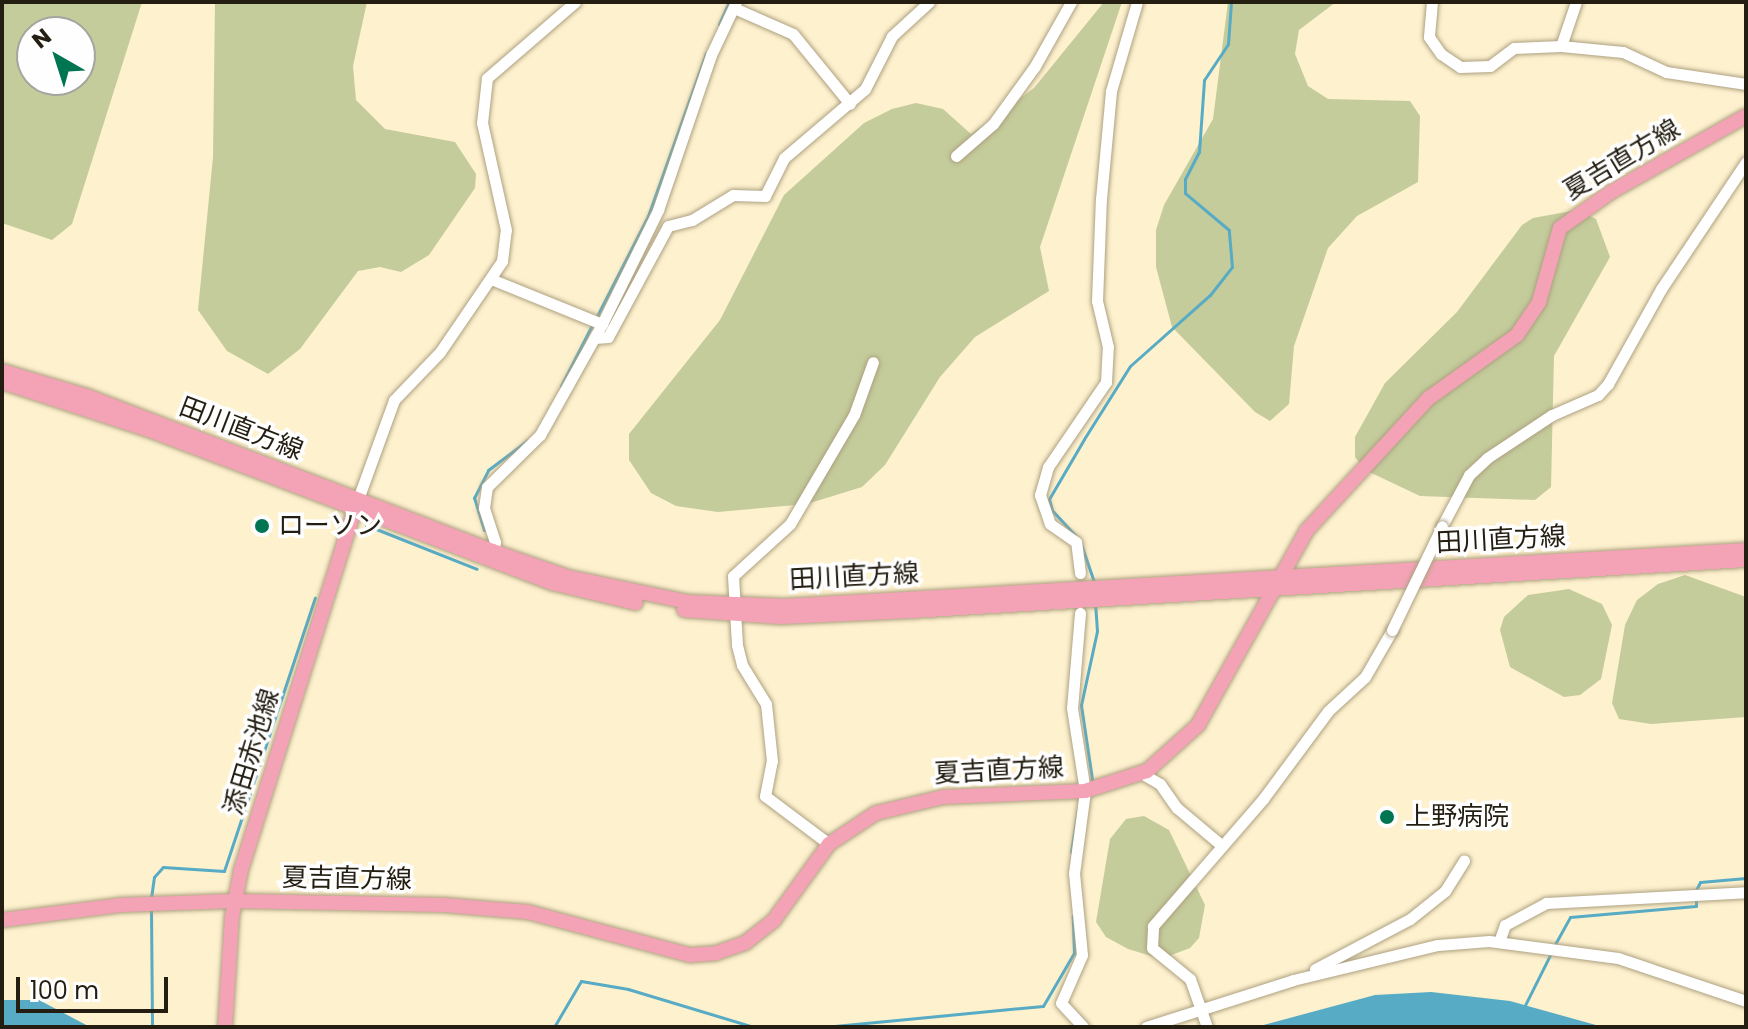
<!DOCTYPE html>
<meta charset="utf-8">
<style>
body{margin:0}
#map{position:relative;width:1748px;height:1029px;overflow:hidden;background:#fef1ce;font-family:Poppins,"Noto Sans JP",sans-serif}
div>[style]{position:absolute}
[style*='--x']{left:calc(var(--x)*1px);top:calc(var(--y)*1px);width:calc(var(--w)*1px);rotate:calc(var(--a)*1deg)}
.green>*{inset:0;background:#c4cc9b}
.water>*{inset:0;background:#57abc5}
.stream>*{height:3px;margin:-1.5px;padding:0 1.5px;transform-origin:1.5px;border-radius:1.5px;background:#57abc5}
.roads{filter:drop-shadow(0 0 2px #ada181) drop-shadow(0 0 2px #ada181)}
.minor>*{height:11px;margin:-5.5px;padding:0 5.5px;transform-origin:5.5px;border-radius:5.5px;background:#fff}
.major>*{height:14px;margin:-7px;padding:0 7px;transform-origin:7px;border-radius:7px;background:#f4a3b6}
.bridges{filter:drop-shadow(0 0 2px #ada181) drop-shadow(0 0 2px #ada181)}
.minor-bridge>*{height:11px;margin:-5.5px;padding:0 5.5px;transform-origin:5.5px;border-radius:5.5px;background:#fff}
.dots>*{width:22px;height:22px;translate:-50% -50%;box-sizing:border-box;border:4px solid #fefefe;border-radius:50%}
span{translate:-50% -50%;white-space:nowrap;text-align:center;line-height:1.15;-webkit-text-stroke:7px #fefefe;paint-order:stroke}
.street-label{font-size:26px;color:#231e11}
.poi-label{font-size:26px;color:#231e11}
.left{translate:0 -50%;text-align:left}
.frame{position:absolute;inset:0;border:4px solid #231e11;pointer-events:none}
.north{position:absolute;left:16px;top:16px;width:80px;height:80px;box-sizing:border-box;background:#fefefe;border:2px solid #a6a49f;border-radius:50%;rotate:321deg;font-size:22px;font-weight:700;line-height:32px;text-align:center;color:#231e11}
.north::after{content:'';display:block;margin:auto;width:28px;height:36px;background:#007551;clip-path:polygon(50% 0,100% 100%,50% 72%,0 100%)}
.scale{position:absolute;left:16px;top:977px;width:152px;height:36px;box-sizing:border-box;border:4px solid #231e11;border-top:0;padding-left:10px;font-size:24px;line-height:28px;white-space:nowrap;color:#231e11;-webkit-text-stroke:6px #fefefe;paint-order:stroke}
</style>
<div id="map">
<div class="green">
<div style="clip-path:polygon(evenodd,2px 2px,142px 2px,72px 224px,52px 240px,2px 223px,2px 2px,32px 32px,80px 32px,80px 80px,32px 80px,32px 32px)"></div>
<div style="clip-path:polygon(215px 2px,367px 2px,353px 66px,356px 100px,385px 129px,455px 142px,476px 174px,475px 188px,429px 255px,401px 272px,380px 267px,358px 271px,300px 349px,268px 374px,227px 351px,198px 310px,213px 157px)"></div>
<div style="clip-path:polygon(1104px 2px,1122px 2px,1040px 247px,1049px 291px,975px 337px,940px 377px,885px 465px,862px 487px,807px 504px,718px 512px,676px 506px,651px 493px,629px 460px,629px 434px,720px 320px,784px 195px,864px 123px,892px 109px,916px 103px,943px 109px,971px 134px,1034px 88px)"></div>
<div style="clip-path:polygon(1228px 2px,1336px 2px,1299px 30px,1295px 54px,1308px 86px,1328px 99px,1410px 101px,1420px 116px,1418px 182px,1357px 216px,1328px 248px,1294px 346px,1289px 404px,1270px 421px,1255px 412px,1172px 327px,1156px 267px,1156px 230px,1164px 205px,1213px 119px)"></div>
<div style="clip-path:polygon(1577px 210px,1596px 219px,1610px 257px,1554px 356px,1551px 487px,1535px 500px,1420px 496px,1365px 470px,1355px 457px,1355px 437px,1385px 383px,1457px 312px,1522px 225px,1533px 218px)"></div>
<div style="clip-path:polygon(1685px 575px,1746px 597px,1746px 717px,1651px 724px,1619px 719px,1612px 703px,1625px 625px,1637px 600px,1658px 584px)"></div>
<div style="clip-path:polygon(1569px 589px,1602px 604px,1612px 625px,1601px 679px,1580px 695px,1564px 697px,1510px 667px,1500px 630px,1504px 617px,1528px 595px)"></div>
<div style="clip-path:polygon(1144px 816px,1169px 830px,1205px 905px,1199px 938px,1190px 948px,1161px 959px,1128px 949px,1106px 937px,1096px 922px,1110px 839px,1126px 819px)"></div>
</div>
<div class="water">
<div style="clip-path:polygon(1431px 992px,1510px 1001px,1603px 1027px,1256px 1027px,1375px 995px)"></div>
<div style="clip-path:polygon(2px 1000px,39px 1000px,90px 1027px,2px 1027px)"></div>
</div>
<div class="stream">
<div style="--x:719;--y:24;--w:24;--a:-66"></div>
<div style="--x:596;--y:318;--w:114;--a:-63"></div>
<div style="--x:648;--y:216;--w:173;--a:-70.4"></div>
<div style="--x:561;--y:386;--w:68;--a:-63.1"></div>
<div style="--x:366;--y:525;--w:119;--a:21.6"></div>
<div style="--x:484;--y:530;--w:34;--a:-107"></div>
<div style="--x:474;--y:498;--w:31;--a:-63"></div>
<div style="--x:488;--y:470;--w:50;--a:-36.9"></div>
<div style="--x:1075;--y:535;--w:34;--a:-133"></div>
<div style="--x:1052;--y:510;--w:11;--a:-105"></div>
<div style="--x:1049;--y:499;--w:69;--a:-59.7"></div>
<div style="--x:1084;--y:439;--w:86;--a:-57.8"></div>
<div style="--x:1130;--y:366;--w:107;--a:-41.6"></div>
<div style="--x:1210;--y:295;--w:36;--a:-52"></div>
<div style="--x:1232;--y:267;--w:37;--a:-95"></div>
<div style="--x:1229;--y:230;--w:57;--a:-139.9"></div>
<div style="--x:1185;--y:193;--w:14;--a:-90"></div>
<div style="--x:1185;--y:179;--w:30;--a:-63"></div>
<div style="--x:1199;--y:152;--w:72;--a:-86"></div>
<div style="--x:1204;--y:80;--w:43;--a:-56.3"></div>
<div style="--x:1228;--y:44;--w:42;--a:-85.9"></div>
<div style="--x:1080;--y:541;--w:43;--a:71.1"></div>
<div style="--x:1092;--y:779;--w:75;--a:-98.5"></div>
<div style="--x:1081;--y:705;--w:76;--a:-77.8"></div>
<div style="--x:1097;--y:631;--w:26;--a:-94"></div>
<div style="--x:1071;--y:852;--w:44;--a:-80.8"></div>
<div style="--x:1696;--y:890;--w:9;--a:-63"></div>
<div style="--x:1700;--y:882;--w:46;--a:-5"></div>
<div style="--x:151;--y:898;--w:21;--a:-82"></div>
<div style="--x:154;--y:877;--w:13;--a:-48"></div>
<div style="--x:163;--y:867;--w:61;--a:3.8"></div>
<div style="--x:224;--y:871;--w:288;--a:-71.6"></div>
<div style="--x:151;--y:909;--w:118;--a:89.5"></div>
<div style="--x:1554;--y:946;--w:33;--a:-61"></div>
<div style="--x:1570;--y:917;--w:126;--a:-5"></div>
<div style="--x:1696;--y:906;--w:9;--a:-90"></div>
<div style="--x:1524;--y:1007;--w:60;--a:-63.4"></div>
<div style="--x:554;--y:1027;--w:53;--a:-59.6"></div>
<div style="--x:581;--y:981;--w:48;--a:9.7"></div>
<div style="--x:628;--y:989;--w:132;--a:16.8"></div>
<div style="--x:824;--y:1027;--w:220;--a:-5.5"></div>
<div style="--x:1043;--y:1006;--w:61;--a:-59.7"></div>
<div style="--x:1074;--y:953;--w:37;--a:-92"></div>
</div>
<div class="roads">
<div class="minor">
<div style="--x:1432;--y:2;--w:35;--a:95"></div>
<div style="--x:1429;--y:37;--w:21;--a:55"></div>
<div style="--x:1441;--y:54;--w:23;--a:34"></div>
<div style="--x:1460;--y:67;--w:30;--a:-2"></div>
<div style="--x:1490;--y:66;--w:30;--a:-37"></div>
<div style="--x:1514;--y:48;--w:47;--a:-2.4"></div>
<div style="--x:1561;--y:46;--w:62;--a:5.5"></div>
<div style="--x:1623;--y:52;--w:47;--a:24.9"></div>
<div style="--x:1666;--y:72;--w:81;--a:8.5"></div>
<div style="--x:734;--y:8;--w:64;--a:23.8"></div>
<div style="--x:793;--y:34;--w:90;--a:50.8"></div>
<div style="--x:1561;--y:46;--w:46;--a:-71.2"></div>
<div style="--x:956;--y:156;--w:49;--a:-40.9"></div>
<div style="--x:993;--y:124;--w:72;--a:-54.1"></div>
<div style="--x:1035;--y:66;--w:73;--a:-60.6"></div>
<div style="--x:491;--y:279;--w:120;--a:22.1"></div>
<div style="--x:595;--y:338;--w:13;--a:-4"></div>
<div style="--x:608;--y:337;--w:126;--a:-61.6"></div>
<div style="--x:668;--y:226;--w:25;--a:-14"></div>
<div style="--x:692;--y:220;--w:48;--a:-31.4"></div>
<div style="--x:733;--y:195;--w:32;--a:2"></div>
<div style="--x:765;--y:196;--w:42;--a:-63.4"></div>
<div style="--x:784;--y:158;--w:106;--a:-40.4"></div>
<div style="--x:865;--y:89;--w:59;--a:-63"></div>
<div style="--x:892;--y:36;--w:50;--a:-42.6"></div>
<div style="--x:358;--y:499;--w:105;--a:-70"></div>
<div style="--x:394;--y:400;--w:66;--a:-46.2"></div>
<div style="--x:440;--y:352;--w:110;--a:-55.7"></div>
<div style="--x:502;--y:261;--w:31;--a:-83"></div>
<div style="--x:506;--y:230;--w:110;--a:-102.6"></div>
<div style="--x:482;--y:123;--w:45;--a:-83.7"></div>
<div style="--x:487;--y:78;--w:116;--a:-40.8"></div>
<div style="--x:1442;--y:526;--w:58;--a:-62.1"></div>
<div style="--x:1469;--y:475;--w:25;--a:-43"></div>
<div style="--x:1487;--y:458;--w:78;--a:-33.5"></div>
<div style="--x:1552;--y:415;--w:50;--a:-23.5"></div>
<div style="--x:1598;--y:395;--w:15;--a:-48"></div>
<div style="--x:1608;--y:384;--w:109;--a:-60.8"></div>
<div style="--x:1661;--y:289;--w:153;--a:-56.2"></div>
<div style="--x:493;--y:551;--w:9;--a:-77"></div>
<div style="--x:495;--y:542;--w:36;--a:-108"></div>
<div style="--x:484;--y:508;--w:21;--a:-82"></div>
<div style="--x:487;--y:487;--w:74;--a:-44.5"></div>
<div style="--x:540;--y:435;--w:127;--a:-60.8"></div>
<div style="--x:602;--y:324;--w:127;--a:-63.8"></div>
<div style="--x:658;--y:210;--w:164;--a:-71.1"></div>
<div style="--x:711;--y:55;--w:59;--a:-64.7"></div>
<div style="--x:1080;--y:573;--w:31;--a:-97"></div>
<div style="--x:1076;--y:542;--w:32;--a:-145"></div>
<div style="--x:1050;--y:524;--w:31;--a:-109"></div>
<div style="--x:1040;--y:495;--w:29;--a:-74"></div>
<div style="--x:1048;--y:467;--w:103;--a:-55.7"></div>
<div style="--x:1106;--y:382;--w:35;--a:-87"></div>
<div style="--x:1108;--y:347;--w:47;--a:-103.4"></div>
<div style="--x:1097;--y:301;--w:102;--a:-87.8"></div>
<div style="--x:1101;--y:199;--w:108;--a:-84.7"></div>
<div style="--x:1111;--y:91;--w:93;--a:-73.7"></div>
<div style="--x:1080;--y:613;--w:95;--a:94.8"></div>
<div style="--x:1072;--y:708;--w:84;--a:81.1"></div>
<div style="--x:1085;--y:791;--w:83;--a:97.6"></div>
<div style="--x:1074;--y:873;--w:82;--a:84.4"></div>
<div style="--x:1082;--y:955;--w:52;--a:113.6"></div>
<div style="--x:1061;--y:1003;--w:33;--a:47"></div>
<div style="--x:1141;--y:773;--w:22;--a:30"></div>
<div style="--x:1160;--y:784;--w:29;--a:55"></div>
<div style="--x:1177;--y:808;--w:56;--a:39.9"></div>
<div style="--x:829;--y:844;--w:80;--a:-143.1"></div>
<div style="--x:765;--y:796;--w:36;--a:-79"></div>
<div style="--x:772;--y:761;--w:57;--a:-96"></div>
<div style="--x:766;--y:704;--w:46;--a:-121.6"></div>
<div style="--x:742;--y:665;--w:21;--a:-104"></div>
<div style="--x:737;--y:645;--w:69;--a:-93.3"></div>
<div style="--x:733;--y:576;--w:77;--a:-42.4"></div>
<div style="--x:790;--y:524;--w:126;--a:-59.6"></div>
<div style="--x:854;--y:415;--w:56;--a:-70.3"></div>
<div style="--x:1499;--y:942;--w:18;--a:-71"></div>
<div style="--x:1505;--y:925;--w:47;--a:-28.2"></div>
<div style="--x:1546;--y:903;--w:200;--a:-3.1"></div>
<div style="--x:1315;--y:969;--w:107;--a:-27.8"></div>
<div style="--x:1410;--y:919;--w:45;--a:-38.7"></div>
<div style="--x:1445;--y:891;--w:36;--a:-58"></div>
<div style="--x:1146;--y:1027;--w:154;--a:-17.7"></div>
<div style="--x:1293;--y:980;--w:149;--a:-13.6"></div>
<div style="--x:1438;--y:945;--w:51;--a:-4.5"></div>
<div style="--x:1489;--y:941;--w:130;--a:7.5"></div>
<div style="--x:1618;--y:958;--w:135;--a:18.6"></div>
<div style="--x:1207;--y:1027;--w:51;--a:-109.5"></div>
<div style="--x:1190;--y:979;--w:49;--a:-140.8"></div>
<div style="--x:1152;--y:948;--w:22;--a:-87"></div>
<div style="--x:1153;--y:926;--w:168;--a:-49.1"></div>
<div style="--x:1263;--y:799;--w:109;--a:-53.5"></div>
<div style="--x:1328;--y:711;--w:50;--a:-42.6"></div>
<div style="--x:1365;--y:677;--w:54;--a:-60.1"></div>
</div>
<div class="major">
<div style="--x:2;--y:371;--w:89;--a:16.4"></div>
<div style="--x:87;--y:396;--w:435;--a:20.9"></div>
<div style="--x:493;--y:551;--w:79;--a:19.1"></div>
<div style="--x:568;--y:577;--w:123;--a:11.8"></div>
<div style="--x:688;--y:602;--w:96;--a:2.4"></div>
<div style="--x:784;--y:606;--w:964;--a:-3.33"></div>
<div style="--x:2;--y:382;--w:155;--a:18.1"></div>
<div style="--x:149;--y:430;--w:431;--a:20.8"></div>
<div style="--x:552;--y:583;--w:86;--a:13.4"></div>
<div style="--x:684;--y:610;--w:97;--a:4.1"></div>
<div style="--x:781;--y:617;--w:130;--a:-2.6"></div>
<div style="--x:911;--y:611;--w:837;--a:-3.5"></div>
<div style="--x:2;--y:920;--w:119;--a:-7.2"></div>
<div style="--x:120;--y:905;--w:115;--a:-2"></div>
<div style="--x:235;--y:901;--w:209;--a:1.1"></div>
<div style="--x:444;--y:905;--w:84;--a:4.8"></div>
<div style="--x:528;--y:912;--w:168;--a:14.9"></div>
<div style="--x:690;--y:955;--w:26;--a:-4"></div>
<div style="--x:716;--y:953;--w:31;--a:-19"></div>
<div style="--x:745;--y:943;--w:37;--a:-38"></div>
<div style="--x:774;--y:920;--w:94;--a:-54.1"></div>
<div style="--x:829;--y:844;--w:56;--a:-33.4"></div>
<div style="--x:876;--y:813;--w:69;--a:-13.4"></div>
<div style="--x:943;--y:797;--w:142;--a:-2.4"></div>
<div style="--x:1085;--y:791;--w:65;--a:-17.9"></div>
<div style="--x:1147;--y:771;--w:69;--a:-42"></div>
<div style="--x:1198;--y:725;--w:223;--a:-60.8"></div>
<div style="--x:1307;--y:530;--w:180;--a:-47.3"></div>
<div style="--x:1429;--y:398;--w:108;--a:-35.6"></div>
<div style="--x:1517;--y:335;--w:40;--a:-56"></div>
<div style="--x:1539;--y:302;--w:77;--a:-74.2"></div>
<div style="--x:1560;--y:228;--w:62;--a:-35.2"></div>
<div style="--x:1611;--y:192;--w:155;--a:-29.4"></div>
<div style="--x:225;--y:1027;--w:110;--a:-86.4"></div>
<div style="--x:232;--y:917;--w:48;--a:-79.2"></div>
<div style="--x:241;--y:870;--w:385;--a:-72.5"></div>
</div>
</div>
<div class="bridges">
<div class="minor-bridge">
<div style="--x:1392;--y:630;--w:115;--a:-64.3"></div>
</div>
</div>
<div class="dots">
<div style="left:262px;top:526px;background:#007551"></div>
<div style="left:1387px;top:817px;background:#007551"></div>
</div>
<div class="street-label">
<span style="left:1622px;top:160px;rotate:-31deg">夏吉直方線</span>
<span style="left:241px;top:429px;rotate:21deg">田川直方線</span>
<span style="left:1501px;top:540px;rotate:-3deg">田川直方線</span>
<span style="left:854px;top:577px;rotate:-3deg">田川直方線</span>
<span style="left:252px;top:752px;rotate:-73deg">添田赤池線</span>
<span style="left:999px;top:771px;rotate:-3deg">夏吉直方線</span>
<span style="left:347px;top:879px;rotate:1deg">夏吉直方線</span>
</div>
<div class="poi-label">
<span class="left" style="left:278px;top:526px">ローソン</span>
<span class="left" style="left:1405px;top:817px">上野病院</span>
</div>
<div class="frame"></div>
<div class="north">N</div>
<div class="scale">100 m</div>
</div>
